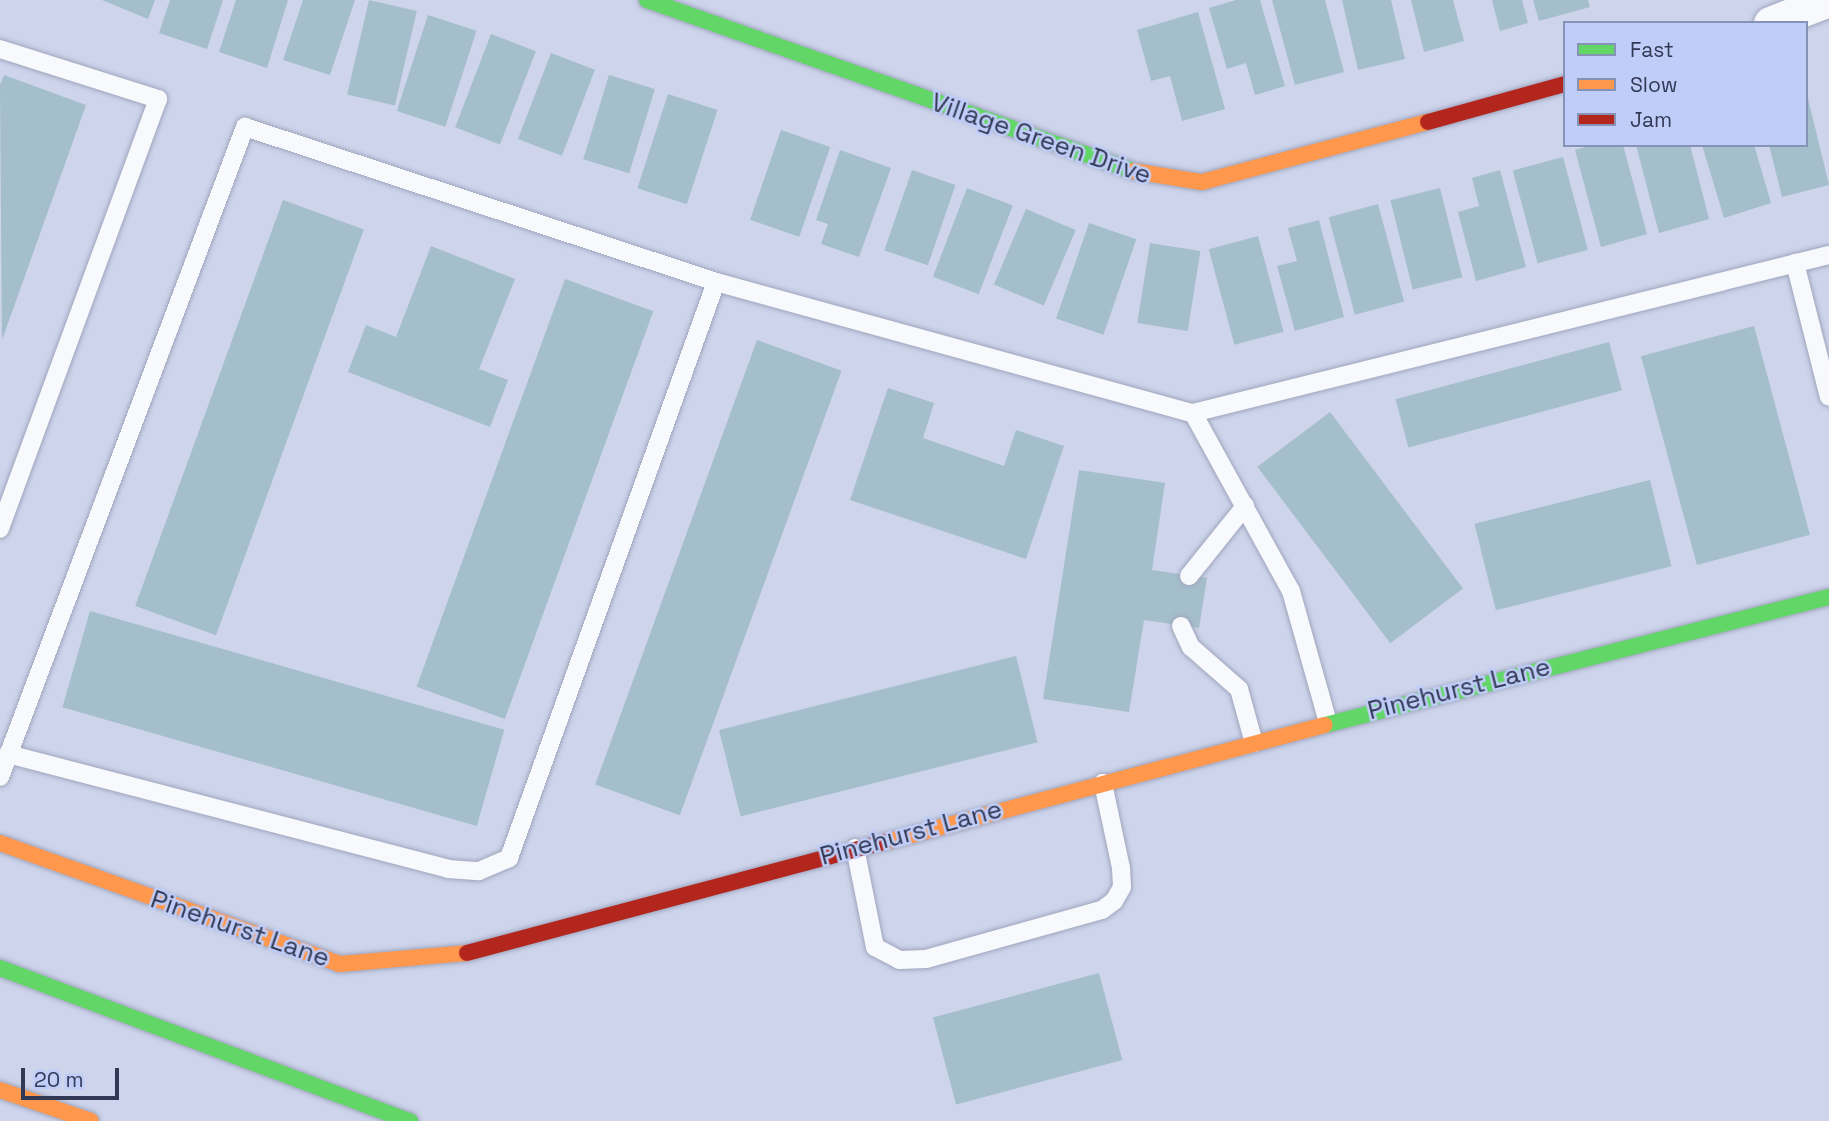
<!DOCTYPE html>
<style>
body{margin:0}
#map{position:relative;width:1829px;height:1121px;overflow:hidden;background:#cdd4eb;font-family:"Space Grotesk",sans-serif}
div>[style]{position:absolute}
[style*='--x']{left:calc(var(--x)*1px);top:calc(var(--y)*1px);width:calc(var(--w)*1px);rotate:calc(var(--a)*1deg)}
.building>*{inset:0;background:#a4becc;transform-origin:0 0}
.roads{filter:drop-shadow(0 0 2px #9fa5bc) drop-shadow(0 0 2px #9fa5bc)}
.lane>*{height:18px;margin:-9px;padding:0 9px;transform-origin:9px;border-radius:9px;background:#f8f9fc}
.street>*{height:33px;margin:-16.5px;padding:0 16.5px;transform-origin:16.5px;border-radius:16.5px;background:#f8f9fc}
.fast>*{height:16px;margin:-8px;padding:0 8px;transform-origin:8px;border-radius:8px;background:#63d668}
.slow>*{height:16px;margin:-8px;padding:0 8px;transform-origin:8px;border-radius:8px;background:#ff974d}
.jam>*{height:16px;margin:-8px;padding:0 8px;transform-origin:8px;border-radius:8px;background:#b3261e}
span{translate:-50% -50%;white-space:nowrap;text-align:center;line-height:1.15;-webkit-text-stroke:5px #c0cdf8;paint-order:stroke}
.street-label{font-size:26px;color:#313955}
.legend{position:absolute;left:1563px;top:21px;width:245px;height:126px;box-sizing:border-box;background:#c0cdf8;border:2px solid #8792b7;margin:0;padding:9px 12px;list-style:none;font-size:21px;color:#313955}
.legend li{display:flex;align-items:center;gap:14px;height:35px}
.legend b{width:35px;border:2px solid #8792b7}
.scale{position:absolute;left:21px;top:1068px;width:98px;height:32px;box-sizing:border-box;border:4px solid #313955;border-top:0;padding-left:9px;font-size:21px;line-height:24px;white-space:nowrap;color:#313955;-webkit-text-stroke:5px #c0cdf8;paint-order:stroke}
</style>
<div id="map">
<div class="building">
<div style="clip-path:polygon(102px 0,155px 0,148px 19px)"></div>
<div style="clip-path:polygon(170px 0,223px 0,207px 49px,159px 33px)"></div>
<div style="clip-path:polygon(236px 0,288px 0,267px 68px,219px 52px)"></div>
<div style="clip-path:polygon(303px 0,355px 0,330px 75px,283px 60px)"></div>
<div style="left:369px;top:0;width:49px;height:97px;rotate:13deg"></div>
<div style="clip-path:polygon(1236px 0,1260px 0,1285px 86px,1255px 95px,1246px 63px,1227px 69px,1209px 8px)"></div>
<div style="clip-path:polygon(1272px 0,1325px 0,1344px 72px,1295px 85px)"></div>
<div style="clip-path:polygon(1342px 0,1391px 0,1405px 59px,1358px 70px)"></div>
<div style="clip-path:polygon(1411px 0,1453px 0,1464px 41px,1424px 52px)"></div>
<div style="clip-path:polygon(1492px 0,1522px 0,1528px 23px,1500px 31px)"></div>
<div style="clip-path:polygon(1533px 0,1588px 0,1590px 7px,1539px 21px)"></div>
<div style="clip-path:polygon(1198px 12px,1225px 109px,1182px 121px,1170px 76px,1151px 81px,1137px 30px)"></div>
<div style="left:428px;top:15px;width:51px;height:101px;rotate:18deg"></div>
<div style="left:491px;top:34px;width:48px;height:100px;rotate:21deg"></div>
<div style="left:551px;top:53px;width:47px;height:92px;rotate:21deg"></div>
<div style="clip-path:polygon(4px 75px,86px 105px,2px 340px,0 85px)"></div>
<div style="left:609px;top:75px;width:48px;height:88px;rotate:17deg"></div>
<div style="clip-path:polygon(1806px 90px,1829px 185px,1782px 197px,1769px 145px,1806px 145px)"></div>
<div style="left:668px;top:94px;width:52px;height:99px;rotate:18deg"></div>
<div style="left:781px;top:130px;width:52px;height:95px;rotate:19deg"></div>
<div style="clip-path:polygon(1592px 145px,1623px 145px,1647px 234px,1601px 247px,1575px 150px)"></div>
<div style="clip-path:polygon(1636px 145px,1690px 145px,1709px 219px,1659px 233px)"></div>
<div style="clip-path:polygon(1702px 145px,1754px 145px,1771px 203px,1724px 218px)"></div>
<div style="clip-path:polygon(840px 150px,891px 168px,859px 257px,821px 244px,828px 224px,816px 220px)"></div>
<div style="left:1563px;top:157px;width:96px;height:52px;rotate:75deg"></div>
<div style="left:912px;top:170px;width:46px;height:85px;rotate:19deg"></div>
<div style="clip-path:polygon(1500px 170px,1526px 267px,1476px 281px,1458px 212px,1479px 206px,1472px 178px)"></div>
<div style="left:967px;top:188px;width:49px;height:95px;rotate:21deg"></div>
<div style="left:1440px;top:188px;width:92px;height:51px;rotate:76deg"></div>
<div style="left:283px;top:200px;width:86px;height:432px;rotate:20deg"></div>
<div style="left:1378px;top:204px;width:101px;height:51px;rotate:75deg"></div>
<div style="left:1026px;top:209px;width:54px;height:82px;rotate:23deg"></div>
<div style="clip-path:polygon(1319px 220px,1344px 317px,1295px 331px,1277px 266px,1297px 261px,1288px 228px)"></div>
<div style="left:1089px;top:223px;width:50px;height:101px;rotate:19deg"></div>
<div style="left:1258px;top:236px;width:99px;height:51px;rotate:75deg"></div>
<div style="left:1150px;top:243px;width:51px;height:81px;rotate:9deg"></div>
<div style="clip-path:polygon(431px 246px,515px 279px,479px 369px,508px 380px,490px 427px,348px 372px,366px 325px,396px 337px)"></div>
<div style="left:565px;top:279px;width:94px;height:434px;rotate:20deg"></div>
<div style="left:1754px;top:326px;width:216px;height:117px;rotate:75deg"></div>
<div style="left:757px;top:340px;width:90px;height:473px;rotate:20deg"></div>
<div style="left:1609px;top:342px;width:50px;height:221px;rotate:75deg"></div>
<div style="clip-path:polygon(888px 388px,934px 403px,923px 438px,1004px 466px,1016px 430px,1064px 446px,1026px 559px,850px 500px)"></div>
<div style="left:1330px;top:412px;width:221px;height:91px;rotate:53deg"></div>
<div style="clip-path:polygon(1079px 470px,1165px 483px,1152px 570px,1207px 578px,1199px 628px,1144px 620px,1129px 712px,1043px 699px)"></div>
<div style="left:1650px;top:480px;width:89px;height:181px;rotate:76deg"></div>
<div style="left:90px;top:611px;width:431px;height:100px;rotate:16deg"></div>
<div style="left:1016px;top:656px;width:89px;height:306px;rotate:76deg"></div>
<div style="left:1099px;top:973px;width:90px;height:172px;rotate:75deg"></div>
</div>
<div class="roads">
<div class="lane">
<div style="--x:0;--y:49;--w:166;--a:17.6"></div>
<div style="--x:158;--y:99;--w:458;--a:110.2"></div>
<div style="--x:1795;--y:263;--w:138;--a:75.8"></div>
<div style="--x:1193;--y:413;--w:203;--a:61.2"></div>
<div style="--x:1291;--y:591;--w:137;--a:74.3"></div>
<div style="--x:1189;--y:576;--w:90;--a:-51.3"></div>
<div style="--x:1181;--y:626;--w:23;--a:65"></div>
<div style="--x:1191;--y:647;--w:64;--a:41.2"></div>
<div style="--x:1239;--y:689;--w:56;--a:74.5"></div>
<div style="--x:8;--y:754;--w:455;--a:14.6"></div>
<div style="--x:448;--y:869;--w:31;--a:4"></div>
<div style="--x:479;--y:871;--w:33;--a:-23"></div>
<div style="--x:509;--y:858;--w:612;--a:-70.23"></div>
<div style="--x:0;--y:777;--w:695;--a:-69.35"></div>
<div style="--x:245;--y:127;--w:496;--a:18.2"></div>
<div style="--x:716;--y:282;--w:495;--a:15.4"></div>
<div style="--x:1193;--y:413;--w:655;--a:-13.95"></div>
<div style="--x:855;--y:848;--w:101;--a:78.6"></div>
<div style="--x:875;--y:947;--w:27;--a:28"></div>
<div style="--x:899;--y:960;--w:27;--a:-2"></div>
<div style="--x:926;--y:959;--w:183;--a:-15.6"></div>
<div style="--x:1102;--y:910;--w:15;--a:-37"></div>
<div style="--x:1114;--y:901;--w:16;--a:-60"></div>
<div style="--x:1122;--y:887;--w:19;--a:-93"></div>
<div style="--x:1121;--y:868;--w:87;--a:-102"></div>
</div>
<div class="street">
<div style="--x:1770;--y:23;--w:63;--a:-21.3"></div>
</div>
<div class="fast">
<div style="--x:647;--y:0;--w:515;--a:19.38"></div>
<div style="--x:1325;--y:725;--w:520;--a:-14.25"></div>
<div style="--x:0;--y:968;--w:438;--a:20.5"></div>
</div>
<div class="slow">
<div style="--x:1133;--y:171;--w:70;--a:9.1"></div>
<div style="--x:1202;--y:182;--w:234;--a:-14.9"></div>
<div style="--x:885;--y:842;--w:455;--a:-14.9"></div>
<div style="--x:0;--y:843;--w:360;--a:19.6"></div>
<div style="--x:339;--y:964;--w:128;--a:-4.9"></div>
<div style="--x:0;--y:1090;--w:96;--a:18.8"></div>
</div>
<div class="jam">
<div style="--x:1428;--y:122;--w:142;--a:-15.5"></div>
<div style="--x:467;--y:953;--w:432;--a:-14.9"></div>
</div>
</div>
<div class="street-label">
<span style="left:1041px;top:139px;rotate:19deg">Village Green Drive</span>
<span style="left:1459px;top:689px;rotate:-14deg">Pinehurst Lane</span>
<span style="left:911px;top:833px;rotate:-15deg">Pinehurst Lane</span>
<span style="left:240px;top:929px;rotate:19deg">Pinehurst Lane</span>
</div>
<ul class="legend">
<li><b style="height:9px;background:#63d668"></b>Fast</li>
<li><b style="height:9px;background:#ff974d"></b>Slow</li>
<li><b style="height:9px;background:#b3261e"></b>Jam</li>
</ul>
<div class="scale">20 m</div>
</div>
